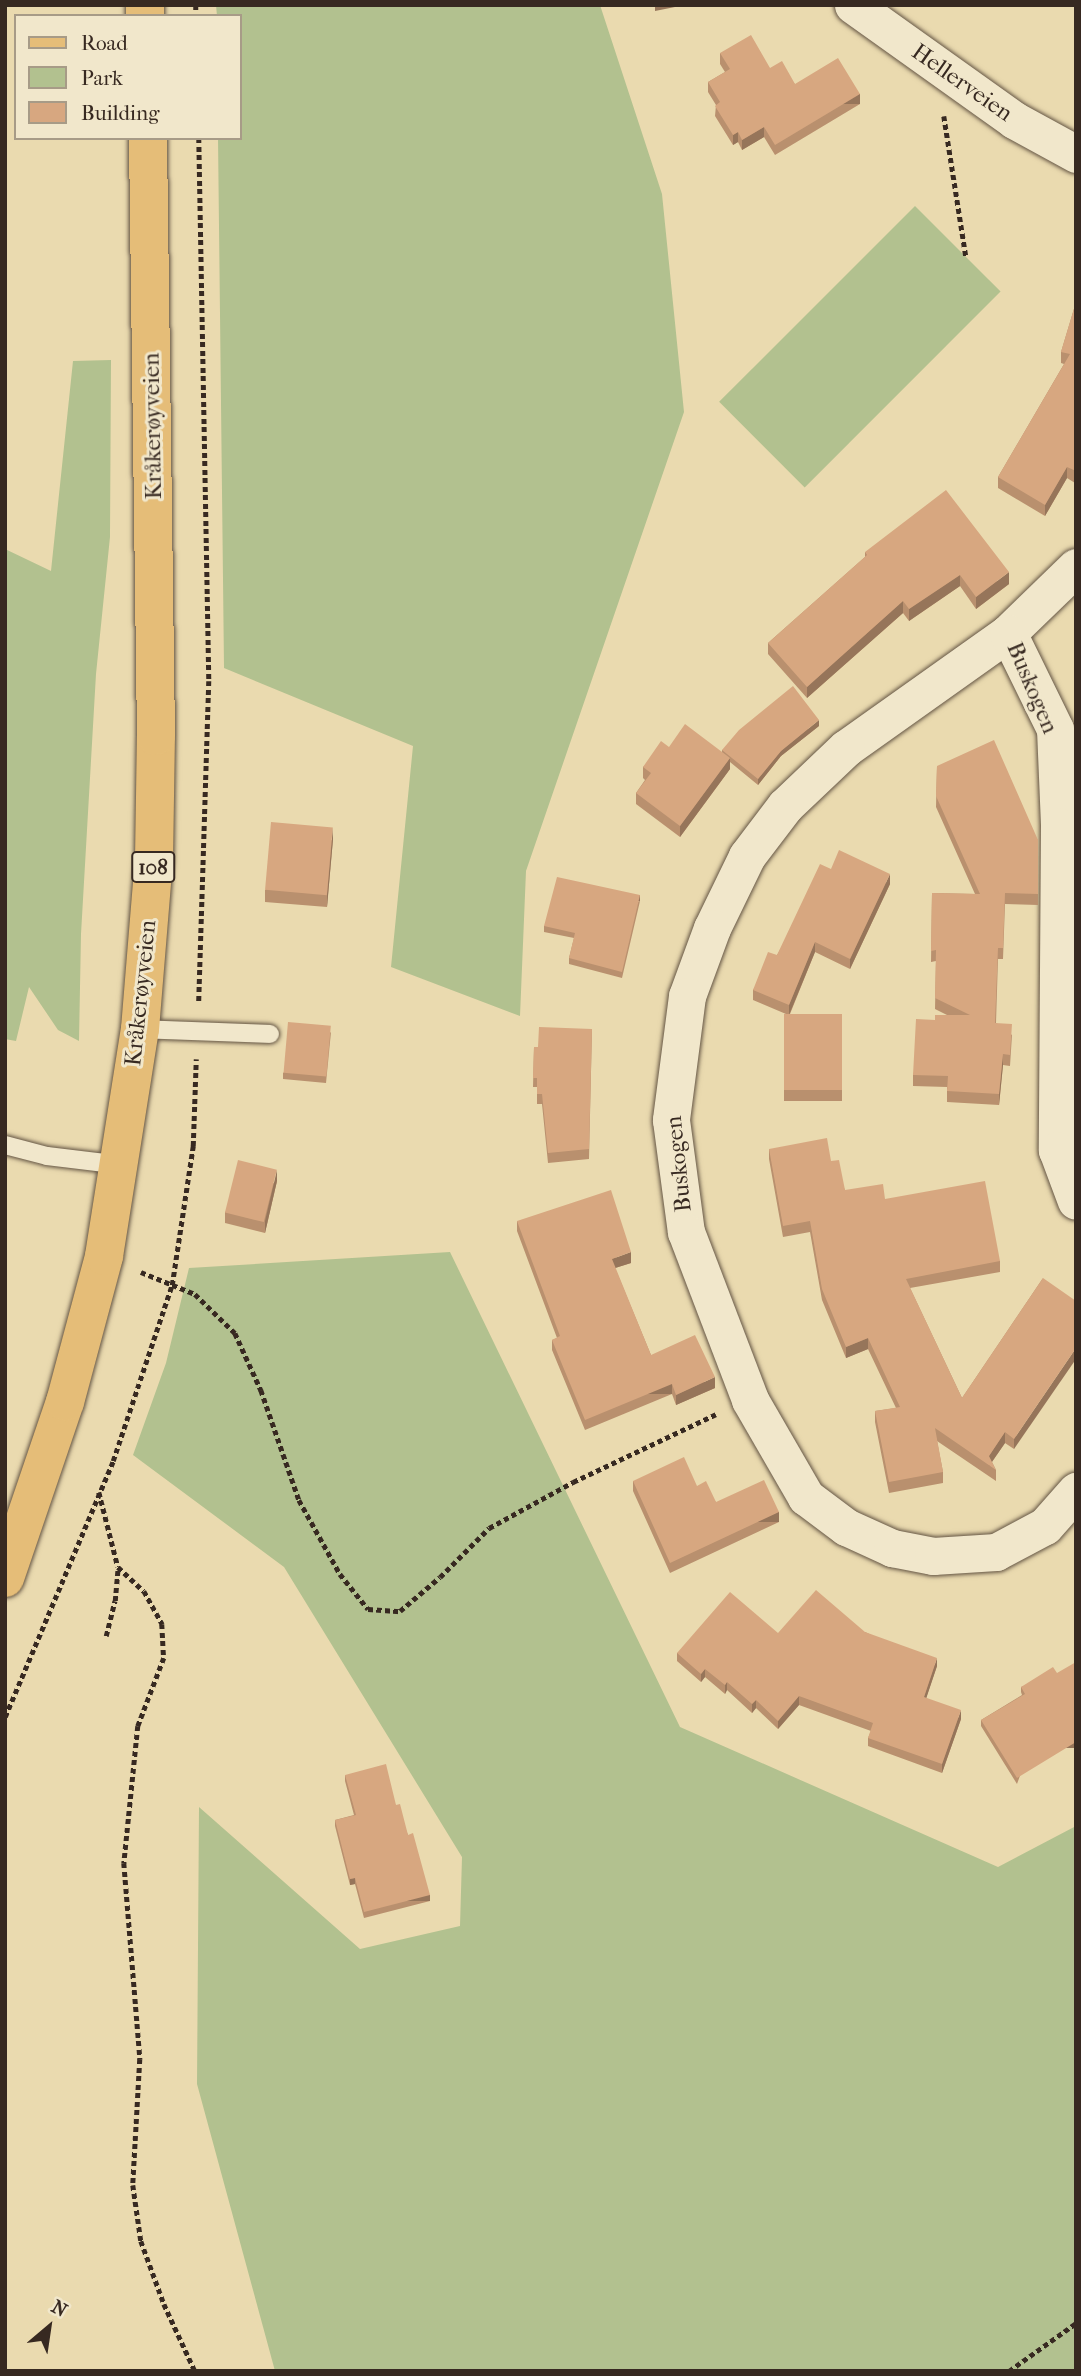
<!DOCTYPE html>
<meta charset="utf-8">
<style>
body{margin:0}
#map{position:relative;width:1081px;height:2376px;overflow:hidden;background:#eadaaf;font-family:"IM FELL French Canon",serif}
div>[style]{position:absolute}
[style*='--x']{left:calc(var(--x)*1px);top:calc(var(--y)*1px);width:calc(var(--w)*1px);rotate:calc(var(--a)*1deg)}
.green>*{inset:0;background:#b2c18f;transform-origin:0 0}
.path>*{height:4.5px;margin-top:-2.25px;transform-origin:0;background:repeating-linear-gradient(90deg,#372921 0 5px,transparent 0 8.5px)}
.roads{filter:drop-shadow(0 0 2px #645544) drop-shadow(0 0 2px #645544)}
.service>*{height:18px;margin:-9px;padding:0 9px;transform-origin:9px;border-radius:9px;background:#f1e7cb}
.minor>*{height:37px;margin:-18.5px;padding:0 18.5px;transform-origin:18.5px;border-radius:18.5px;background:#f1e7cb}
.primary>*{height:38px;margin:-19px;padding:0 19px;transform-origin:19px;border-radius:19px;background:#e5bd78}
.wall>*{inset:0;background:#b9906e}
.shaded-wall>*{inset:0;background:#96755a;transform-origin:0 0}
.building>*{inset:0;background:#d7a780;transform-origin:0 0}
span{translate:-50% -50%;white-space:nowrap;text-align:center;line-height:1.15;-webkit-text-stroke:6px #f1e7cb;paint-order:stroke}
.shield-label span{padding:2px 5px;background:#f1e7cb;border:2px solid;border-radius:5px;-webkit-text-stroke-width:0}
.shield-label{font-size:21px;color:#372921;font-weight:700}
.street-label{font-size:23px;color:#372921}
.frame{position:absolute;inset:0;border:7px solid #372921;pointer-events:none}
.legend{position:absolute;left:14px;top:14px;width:228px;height:126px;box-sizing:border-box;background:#f1e7cb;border:2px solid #a79b87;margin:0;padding:9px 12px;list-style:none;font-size:21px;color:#372921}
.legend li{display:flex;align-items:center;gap:14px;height:35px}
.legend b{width:35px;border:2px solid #a79b87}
.north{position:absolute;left:14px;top:2292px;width:70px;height:70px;-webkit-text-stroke:5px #f1e7cb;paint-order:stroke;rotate:29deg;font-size:19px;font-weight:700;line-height:28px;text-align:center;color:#372921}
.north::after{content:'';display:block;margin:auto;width:24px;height:32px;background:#372921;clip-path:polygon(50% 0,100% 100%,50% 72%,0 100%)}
</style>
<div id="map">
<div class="green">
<div style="clip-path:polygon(216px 5px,600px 5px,662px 194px,684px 412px,526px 871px,520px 1016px,391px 967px,413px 746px,224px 668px,218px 138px,240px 138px,240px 16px,217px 16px)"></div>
<div style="left:915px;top:206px;width:121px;height:277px;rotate:45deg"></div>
<div style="clip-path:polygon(111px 360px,110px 537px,96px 674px,81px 934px,79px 1041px,58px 1030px,29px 987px,16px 1041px,5px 1039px,5px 549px,51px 571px,73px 361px)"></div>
<div style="clip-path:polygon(450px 1252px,680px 1727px,998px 1867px,1076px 1826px,1076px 2371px,275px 2371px,197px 2084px,199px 1807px,360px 1949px,460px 1926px,462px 1857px,284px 1567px,133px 1455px,166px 1363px,189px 1268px)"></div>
</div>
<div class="path">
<div style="--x:196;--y:5;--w:11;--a:90"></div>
<div style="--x:944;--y:116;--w:143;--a:81.1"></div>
<div style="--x:199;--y:138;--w:543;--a:88.94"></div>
<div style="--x:209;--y:681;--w:321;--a:91.8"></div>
<div style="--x:141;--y:1272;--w:58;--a:22.2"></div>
<div style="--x:195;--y:1294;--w:56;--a:44.3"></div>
<div style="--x:235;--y:1333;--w:63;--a:65.5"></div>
<div style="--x:261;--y:1390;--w:116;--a:70.9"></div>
<div style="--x:299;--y:1500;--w:85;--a:61"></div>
<div style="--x:340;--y:1574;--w:45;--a:51.3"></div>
<div style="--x:368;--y:1609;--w:32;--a:4"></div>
<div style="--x:400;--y:1611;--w:52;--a:-40.4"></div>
<div style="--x:440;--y:1577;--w:69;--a:-45"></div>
<div style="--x:489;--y:1528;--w:96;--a:-28.7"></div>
<div style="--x:573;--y:1482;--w:158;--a:-25.4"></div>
<div style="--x:99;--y:1492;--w:77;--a:75.8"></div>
<div style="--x:118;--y:1567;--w:35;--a:43"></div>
<div style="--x:144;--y:1591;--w:38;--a:61"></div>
<div style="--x:162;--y:1624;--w:34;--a:87"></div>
<div style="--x:164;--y:1658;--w:73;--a:110.9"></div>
<div style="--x:138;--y:1726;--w:138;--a:95.8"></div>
<div style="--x:124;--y:1863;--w:197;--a:85.3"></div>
<div style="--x:140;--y:2059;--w:126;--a:93.2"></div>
<div style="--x:133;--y:2185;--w:57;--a:81.9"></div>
<div style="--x:141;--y:2241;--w:67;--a:69.9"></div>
<div style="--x:164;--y:2304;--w:74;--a:65.2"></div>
<div style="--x:106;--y:1636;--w:36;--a:-76"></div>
<div style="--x:115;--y:1601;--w:33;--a:-85"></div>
<div style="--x:5;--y:1717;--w:278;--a:-67.1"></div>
<div style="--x:113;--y:1461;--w:186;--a:-71.5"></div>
<div style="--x:172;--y:1285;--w:141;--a:-81.4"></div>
<div style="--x:193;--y:1146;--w:87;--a:-88"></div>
<div style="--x:1009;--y:2371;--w:82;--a:-35.6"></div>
</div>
<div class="roads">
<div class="service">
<div style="--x:140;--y:1029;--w:130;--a:2.2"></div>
<div style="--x:5;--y:1145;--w:43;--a:14.7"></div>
<div style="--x:47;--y:1156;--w:75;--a:6.9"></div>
</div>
<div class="minor">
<div style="--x:853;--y:5;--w:198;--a:35.5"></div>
<div style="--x:1014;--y:120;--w:71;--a:28.7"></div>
<div style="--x:1076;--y:567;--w:95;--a:135.9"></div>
<div style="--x:1008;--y:633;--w:199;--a:144.6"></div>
<div style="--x:846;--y:748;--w:84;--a:136.4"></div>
<div style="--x:785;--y:806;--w:63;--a:127.2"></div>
<div style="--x:747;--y:856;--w:80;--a:115.9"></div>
<div style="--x:712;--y:928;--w:72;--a:110.2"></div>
<div style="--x:687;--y:996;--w:125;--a:97.4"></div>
<div style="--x:671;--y:1120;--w:113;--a:82.4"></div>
<div style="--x:686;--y:1232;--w:180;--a:69.1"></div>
<div style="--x:750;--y:1400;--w:112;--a:60"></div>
<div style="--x:806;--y:1497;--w:50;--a:36.9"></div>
<div style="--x:846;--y:1527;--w:51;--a:24.5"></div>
<div style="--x:892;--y:1548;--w:42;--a:11"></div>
<div style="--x:933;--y:1556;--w:63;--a:-3.6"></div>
<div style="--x:996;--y:1552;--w:55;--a:-28"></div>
<div style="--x:1045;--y:1526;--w:47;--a:-48.5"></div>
<div style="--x:1008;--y:633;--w:107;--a:63.9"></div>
<div style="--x:1055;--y:729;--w:97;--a:87.6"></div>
<div style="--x:1059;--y:826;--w:324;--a:90.4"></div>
<div style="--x:1057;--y:1150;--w:54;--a:69.6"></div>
</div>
<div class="primary">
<div style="--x:145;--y:5;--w:11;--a:90"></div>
<div style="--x:5;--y:1578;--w:186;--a:-71.2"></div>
<div style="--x:65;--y:1402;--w:151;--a:-75"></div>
<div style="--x:104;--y:1256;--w:230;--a:-81"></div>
<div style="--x:140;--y:1029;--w:170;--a:-85.3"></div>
<div style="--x:154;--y:860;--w:124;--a:-89.1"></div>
<div style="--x:156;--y:736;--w:598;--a:-90.77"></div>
</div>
</div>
<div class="wall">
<div style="clip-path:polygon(720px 53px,770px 68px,795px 84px,860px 104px,775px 155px,764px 137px,742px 150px,738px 142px,733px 145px,715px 116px,716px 105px,708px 92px,708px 82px,725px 72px,720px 64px)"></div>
<div style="clip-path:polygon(1076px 302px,1075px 483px,1067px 478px,1045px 516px,998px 488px,998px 477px,1064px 364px,1061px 363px,1061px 352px)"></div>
<div style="clip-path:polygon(865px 552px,1009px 584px,976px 609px,960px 586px,909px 621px,903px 613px,807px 698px,768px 654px,768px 643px,865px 557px)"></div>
<div style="clip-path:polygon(819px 726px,781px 756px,758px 785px,730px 762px,730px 769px,680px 837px,636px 804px,636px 793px,645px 780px,643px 778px,643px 767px,669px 747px,722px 752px,722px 750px)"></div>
<div style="clip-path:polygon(937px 766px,1038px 840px,1038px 905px,1005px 904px,1003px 959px,998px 959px,996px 1023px,1012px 1035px,1010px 1066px,1003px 1065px,999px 1105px,947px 1102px,947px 1087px,913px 1086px,913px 1075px,935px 1020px,947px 1015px,935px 1009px,936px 961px,931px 962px,932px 893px,975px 894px,936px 807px)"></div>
<div style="clip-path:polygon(333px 839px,327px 907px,265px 902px,265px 890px)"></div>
<div style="clip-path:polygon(831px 869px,890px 884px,850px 969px,815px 952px,790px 1014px,842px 1014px,842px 1101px,784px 1101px,784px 1014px,786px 1014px,753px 1000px,753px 990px,777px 955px)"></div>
<div style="clip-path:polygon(640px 901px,622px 978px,569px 964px,569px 958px,574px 938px,544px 932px,544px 926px)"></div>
<div style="clip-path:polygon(592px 1029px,589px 1159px,548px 1163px,542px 1104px,537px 1104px,537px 1087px,533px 1087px,534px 1047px,538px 1047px)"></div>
<div style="clip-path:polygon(331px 1032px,326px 1083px,283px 1079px,283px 1073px)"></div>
<div style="clip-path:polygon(769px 1149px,831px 1161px,845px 1190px,885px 1199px,1000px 1261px,1000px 1272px,910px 1288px,962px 1398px,1043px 1278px,1014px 1449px,1005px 1443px,992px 1462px,996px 1470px,996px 1481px,937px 1441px,943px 1472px,943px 1483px,889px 1493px,875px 1422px,875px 1411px,896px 1408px,868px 1349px,846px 1358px,822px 1300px,810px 1232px,783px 1237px,769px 1159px)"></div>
<div style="clip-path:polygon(277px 1181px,265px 1233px,225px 1223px,225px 1212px)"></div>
<div style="clip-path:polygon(517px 1221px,631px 1263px,615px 1268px,651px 1355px,715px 1388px,676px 1405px,672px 1394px,585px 1430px,552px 1350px,552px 1340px,557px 1338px,517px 1231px)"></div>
<div style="clip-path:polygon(633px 1481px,697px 1486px,716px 1502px,779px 1522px,670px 1573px,633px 1491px)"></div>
<div style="clip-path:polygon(865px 1632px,937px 1666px,926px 1698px,961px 1719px,942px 1773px,868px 1746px,868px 1738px,871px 1731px,799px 1705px,778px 1729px,756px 1708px,752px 1713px,727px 1690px,725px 1694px,705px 1677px,701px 1682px,677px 1661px,677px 1653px,778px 1633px)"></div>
<div style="clip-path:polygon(1057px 1673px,1017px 1784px,981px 1726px,981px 1720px,1022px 1695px,1021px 1692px,1021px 1687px)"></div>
<div style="clip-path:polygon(345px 1775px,396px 1805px,408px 1835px,430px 1901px,364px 1918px,355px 1884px,350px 1885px,335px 1826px,335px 1820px,354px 1815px,345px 1781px)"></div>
</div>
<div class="shaded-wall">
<div style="clip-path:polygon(655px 5px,685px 5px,655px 11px)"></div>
<div style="left:860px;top:94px;width:10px;height:99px;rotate:90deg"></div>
<div style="clip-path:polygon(764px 127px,764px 137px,742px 150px,742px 140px)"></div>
<div style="clip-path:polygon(738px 132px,738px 142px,733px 145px,733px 135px)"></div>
<div style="clip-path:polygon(1067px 467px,1067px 478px,1045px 516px,1045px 505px)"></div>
<div style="clip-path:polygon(1009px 572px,1009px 584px,976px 609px,976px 597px)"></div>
<div style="clip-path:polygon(960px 575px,960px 586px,909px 621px,909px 609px)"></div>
<div style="clip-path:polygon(903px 601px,903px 613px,807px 698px,807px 687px)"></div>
<div style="clip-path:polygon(819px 720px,819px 726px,781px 756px,758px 785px,758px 779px,781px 751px)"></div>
<div style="clip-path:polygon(730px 758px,730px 769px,680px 837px,680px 826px)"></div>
<div style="clip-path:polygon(333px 827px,333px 839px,327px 907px,327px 895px)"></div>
<div style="clip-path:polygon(890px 874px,890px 884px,850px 969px,850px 959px)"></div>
<div style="left:640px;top:895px;width:6px;height:79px;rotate:90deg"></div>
<div style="clip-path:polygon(815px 942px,815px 952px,789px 1015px,789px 1005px)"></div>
<div style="clip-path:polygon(1003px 1054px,1003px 1065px,999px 1105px,999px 1094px)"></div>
<div style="clip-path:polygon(277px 1170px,277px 1181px,265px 1233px,265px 1221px)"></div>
<div style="clip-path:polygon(631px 1252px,631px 1263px,612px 1269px,612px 1259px)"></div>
<div style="clip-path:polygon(868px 1338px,868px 1349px,846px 1358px,846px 1347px)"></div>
<div style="clip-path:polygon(1076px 1348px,1076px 1359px,1014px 1449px,1014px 1439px)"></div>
<div style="clip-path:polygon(715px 1377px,715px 1388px,676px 1405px,676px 1395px)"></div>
<div style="left:672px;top:1384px;width:10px;height:94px;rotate:90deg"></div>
<div style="clip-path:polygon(1005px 1432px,1005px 1443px,989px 1466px,989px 1456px)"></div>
<div style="left:779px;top:1512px;width:10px;height:120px;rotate:90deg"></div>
<div style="clip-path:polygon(937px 1658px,937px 1666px,924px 1705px,924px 1697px)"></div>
<div style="clip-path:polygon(705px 1669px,705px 1677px,701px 1682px,701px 1674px)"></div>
<div style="clip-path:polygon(727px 1682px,727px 1690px,725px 1694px,725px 1685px)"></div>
<div style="clip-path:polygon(799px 1696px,799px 1705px,778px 1729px,778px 1721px)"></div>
<div style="clip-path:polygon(756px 1700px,756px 1708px,752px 1713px,752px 1704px)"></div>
<div style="clip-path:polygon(961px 1710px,961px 1719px,942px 1773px,942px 1764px)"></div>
<div style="left:1076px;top:1742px;width:6px;height:69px;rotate:90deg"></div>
<div style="clip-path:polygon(355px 1878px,355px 1884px,350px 1885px,350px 1879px)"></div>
<div style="left:430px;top:1895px;width:6px;height:68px;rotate:90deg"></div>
</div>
<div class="building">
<div style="clip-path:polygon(751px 35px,770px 68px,782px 61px,795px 84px,838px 58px,860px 94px,775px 145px,764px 127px,742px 140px,738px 132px,733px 135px,715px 106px,720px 102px,708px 82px,730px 69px,720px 53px)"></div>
<div style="clip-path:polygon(1076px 302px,1076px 471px,1067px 467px,1045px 505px,998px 477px,1070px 354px,1061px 352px)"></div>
<div style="clip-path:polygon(946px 490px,1009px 572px,976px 597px,960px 575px,909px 609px,903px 601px,807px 687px,768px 643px,867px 555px,865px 552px)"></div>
<div style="clip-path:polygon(793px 686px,819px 720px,781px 751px,758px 779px,722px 750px,739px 730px)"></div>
<div style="clip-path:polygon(685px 724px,730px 758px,680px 826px,636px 793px,651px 773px,643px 767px,661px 741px,669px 747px)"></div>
<div style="clip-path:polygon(994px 740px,1038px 840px,1038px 894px,1005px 893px,1003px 948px,998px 948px,995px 1023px,1012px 1024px,1010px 1055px,1003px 1054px,999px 1094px,947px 1091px,948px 1076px,913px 1075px,916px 1019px,935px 1020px,935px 1015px,970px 1015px,935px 998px,936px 950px,931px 951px,932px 893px,980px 894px,936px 796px,937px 766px)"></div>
<div style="left:271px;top:822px;width:62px;height:68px;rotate:5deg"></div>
<div style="clip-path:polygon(839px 850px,890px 874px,850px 959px,815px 942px,789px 1005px,753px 990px,768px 952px,777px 955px,820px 864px,831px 869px)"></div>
<div style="clip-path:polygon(557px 877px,640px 895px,622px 972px,569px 958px,575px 933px,544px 926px)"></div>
<div style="left:784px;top:1014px;width:58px;height:76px"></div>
<div style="left:288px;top:1022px;width:43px;height:51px;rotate:5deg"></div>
<div style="clip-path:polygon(539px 1027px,592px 1029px,589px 1149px,548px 1153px,542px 1094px,537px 1094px,537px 1078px,533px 1078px,534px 1047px,538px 1047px)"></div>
<div style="clip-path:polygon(827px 1138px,831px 1161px,839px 1160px,845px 1190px,883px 1184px,885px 1199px,985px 1181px,1000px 1261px,906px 1279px,962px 1398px,1043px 1278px,1076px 1301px,1076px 1322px,1074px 1325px,1076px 1327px,1076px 1348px,1014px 1439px,1005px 1432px,989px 1456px,996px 1470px,935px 1428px,943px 1472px,889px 1482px,875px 1411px,900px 1407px,868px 1338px,846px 1347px,822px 1289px,810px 1221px,783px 1226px,769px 1149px)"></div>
<div style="left:238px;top:1160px;width:40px;height:54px;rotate:14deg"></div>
<div style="clip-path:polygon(611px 1190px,631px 1252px,612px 1259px,651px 1355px,695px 1335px,715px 1377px,676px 1395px,672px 1384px,585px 1420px,552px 1340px,560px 1336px,517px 1221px)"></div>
<div style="clip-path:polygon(684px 1457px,697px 1486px,706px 1481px,716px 1502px,764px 1480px,779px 1512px,670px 1563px,633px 1481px)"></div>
<div style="clip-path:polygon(816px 1590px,865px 1632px,937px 1658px,924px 1697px,961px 1710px,942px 1764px,868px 1738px,873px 1723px,799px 1696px,778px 1721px,756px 1700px,752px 1704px,727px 1682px,725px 1685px,705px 1669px,701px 1674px,677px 1653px,730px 1592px,778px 1633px)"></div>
<div style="clip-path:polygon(1076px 1662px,1076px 1742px,1017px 1778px,981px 1720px,1025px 1694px,1021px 1687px,1053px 1667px,1057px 1673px)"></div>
<div style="clip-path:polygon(386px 1764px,396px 1805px,400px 1804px,408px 1835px,413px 1833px,430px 1895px,364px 1912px,355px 1878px,350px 1879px,335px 1820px,356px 1815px,345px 1775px)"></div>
</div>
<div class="shield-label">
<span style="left:153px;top:867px">108</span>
</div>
<div class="street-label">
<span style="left:962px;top:83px;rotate:35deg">Hellerveien</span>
<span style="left:153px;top:426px;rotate:-91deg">Kråkerøyveien</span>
<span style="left:1032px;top:688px;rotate:67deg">Buskogen</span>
<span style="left:141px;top:993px;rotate:-84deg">Kråkerøyveien</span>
<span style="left:679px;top:1164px;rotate:-96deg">Buskogen</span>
</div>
<div class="frame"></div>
<ul class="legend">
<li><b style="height:9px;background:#e5bd78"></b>Road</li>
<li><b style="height:19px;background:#b2c18f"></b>Park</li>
<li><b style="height:19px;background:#d7a780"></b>Building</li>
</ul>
<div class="north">N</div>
</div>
